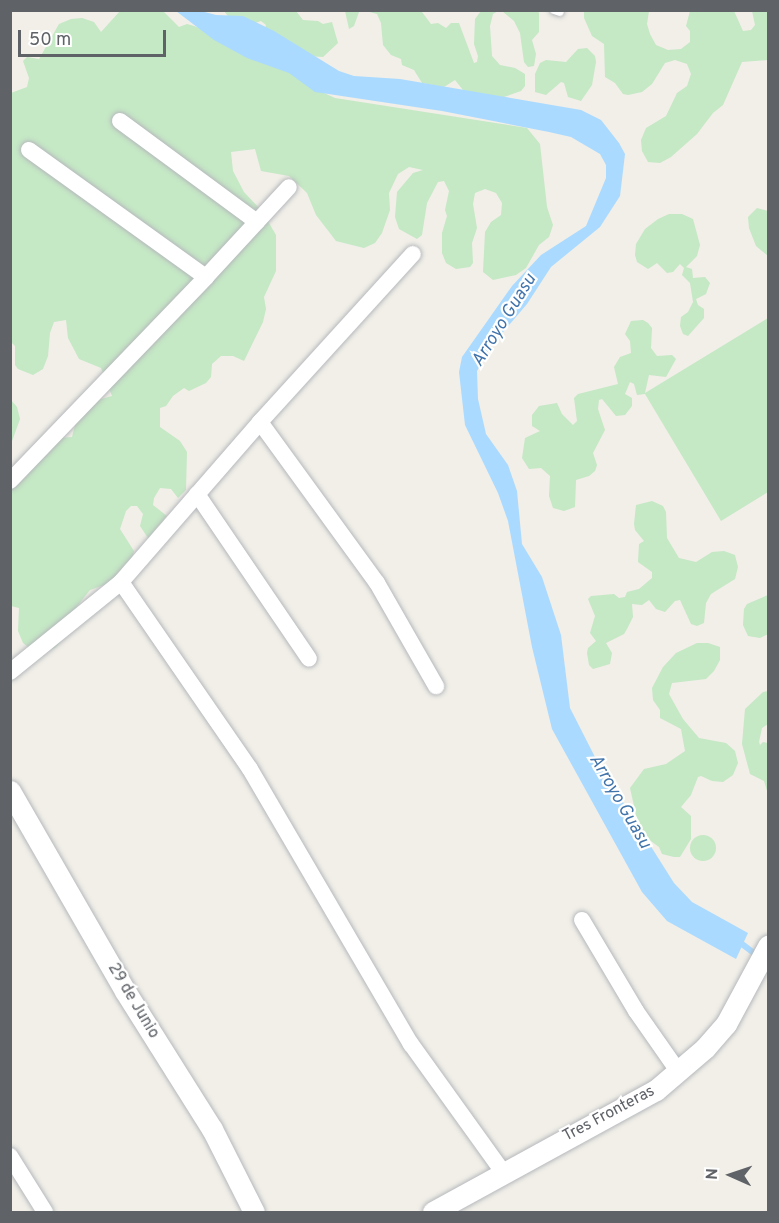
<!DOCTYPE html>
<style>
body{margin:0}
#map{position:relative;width:779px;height:1223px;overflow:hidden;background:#f1efe8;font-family:Overpass,sans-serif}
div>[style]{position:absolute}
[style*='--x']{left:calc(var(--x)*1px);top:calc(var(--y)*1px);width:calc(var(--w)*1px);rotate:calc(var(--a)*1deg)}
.green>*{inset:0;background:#c5e8c5}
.round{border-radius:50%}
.water>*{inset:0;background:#aadaff}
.stream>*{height:6px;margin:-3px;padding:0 3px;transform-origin:3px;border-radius:3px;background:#aadaff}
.roads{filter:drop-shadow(0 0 2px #b5b8bc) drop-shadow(0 0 2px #b5b8bc)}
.service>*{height:8px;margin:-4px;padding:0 4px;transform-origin:4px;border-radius:4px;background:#fff}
.minor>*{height:16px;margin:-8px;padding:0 8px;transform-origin:8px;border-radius:8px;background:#fff}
.tertiary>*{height:21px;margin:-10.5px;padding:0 10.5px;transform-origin:10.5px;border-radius:10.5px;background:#fff}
span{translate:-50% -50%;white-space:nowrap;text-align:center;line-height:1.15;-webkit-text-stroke:4.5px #fff;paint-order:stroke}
.street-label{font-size:16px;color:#5f6368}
.water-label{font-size:18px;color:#4174aa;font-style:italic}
.frame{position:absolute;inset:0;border:12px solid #5f6368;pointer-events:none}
.north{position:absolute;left:701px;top:1145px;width:60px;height:60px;-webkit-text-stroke:4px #fff;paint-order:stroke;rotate:273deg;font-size:16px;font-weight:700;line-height:24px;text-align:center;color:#5f6368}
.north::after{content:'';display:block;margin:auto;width:21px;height:27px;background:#5f6368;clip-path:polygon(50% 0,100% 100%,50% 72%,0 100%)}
.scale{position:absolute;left:18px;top:30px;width:148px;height:27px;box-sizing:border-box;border:3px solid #5f6368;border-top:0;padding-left:8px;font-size:18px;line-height:21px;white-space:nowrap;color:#5f6368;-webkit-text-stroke:4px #fff;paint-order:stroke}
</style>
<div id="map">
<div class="green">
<div style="clip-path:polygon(120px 11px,163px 11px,179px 27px,187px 24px,194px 26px,286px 63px,324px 93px,335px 98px,527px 128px,540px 144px,547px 207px,553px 225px,549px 237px,539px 245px,526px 268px,516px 275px,493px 280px,483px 272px,485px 232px,491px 222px,501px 215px,502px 203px,496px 193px,485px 189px,475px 193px,473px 204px,477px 228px,472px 243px,473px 263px,470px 267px,456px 269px,446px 263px,442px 253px,442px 233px,447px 216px,445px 210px,449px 191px,444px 181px,438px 182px,427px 203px,422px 235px,417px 239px,399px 229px,395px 217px,397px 192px,413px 173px,423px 170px,409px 167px,398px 174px,389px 193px,390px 210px,382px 233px,375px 243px,364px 248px,336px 241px,316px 215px,307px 193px,289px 176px,261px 171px,255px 149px,231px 152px,233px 171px,244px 192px,262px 211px,276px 235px,276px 271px,264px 297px,266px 309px,263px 322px,244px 361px,233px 356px,221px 356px,212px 364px,211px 377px,206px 383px,189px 391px,184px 388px,173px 396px,166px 406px,160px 408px,160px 427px,180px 441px,187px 452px,186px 490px,178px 498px,171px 489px,160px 488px,154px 498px,153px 505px,167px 516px,148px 538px,140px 526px,143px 514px,137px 506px,131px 506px,126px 511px,120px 529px,134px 551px,131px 565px,124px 578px,90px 590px,74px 610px,63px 639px,55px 648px,44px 652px,32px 650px,23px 643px,18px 631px,19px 608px,11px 606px,10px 473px,48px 439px,72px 437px,76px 421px,90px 402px,112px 396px,101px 368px,79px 359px,68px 338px,66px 320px,54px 322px,50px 333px,48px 356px,43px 369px,33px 375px,18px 369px,15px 365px,15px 346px,11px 342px,11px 93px,27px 87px,29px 78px,23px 61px,27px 57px,39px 59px,59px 24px,71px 19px,82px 18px,94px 22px,101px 32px)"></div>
<div style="clip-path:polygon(224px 11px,296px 11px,303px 20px,318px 21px,323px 24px,332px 22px,338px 43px,323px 57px,307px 56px,262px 37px,266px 25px,261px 21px,255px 23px,231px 20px)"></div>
<div style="clip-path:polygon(345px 11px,415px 11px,422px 12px,431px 24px,438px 23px,446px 28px,451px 23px,459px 23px,474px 63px,477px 62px,478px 56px,474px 44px,475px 19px,481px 11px,498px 11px,493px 14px,490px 26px,492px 56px,500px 65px,515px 68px,525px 74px,525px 86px,521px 91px,504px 97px,467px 95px,455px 80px,444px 87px,422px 83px,414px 70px,402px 65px,401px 59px,391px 55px,383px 45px,381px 23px,377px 14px,366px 11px,359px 12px,354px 26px,349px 29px)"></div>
<div style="clip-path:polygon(502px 11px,538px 11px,539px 13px,539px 32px,532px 40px,536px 54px,534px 66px,528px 67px,524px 62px,520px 33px,514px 21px)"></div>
<div style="clip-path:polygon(584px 11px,649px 11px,647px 24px,650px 34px,656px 45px,668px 50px,681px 49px,690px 42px,690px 31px,686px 26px,690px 11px,734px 11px,743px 31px,751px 30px,755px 25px,752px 11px,768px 11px,768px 60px,742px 62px,723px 105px,713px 113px,697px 134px,671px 157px,660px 163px,648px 162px,642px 151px,641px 140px,646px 128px,666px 116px,677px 93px,687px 86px,691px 74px,687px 64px,675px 60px,665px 63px,652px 84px,642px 92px,628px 95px,623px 94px,615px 83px,605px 77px,604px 44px,592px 36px,584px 18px)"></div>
<div style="clip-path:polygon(587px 48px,595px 56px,596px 62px,592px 85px,581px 101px,568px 97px,564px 83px,561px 82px,546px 95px,535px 92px,535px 74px,540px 63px,546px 60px,566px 62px,578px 49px)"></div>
<div style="clip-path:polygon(757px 208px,768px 211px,768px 256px,756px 246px,749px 228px,748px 217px)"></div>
<div style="clip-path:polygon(669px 214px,682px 214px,693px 219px,700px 245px,697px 256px,686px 267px,692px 269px,693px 278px,705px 277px,710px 283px,706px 294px,696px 299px,698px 305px,704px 309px,704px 318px,688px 336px,683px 334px,680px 326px,681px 317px,688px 312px,693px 302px,690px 283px,682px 275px,684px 268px,680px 264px,673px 272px,667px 273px,657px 263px,648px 269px,637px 262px,635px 255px,636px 244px,645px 229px,658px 219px)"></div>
<div style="clip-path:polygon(768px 318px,768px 492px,721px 521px,645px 394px,637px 395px,634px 384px,630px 382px,625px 394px,632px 398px,632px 406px,625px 415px,616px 416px,602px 399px,599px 400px,598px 409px,605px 430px,593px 453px,597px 465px,595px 471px,589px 476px,576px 480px,575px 507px,564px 511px,553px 508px,549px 496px,550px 476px,541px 468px,529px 469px,522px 458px,525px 438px,540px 431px,532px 426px,532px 415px,539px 406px,557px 403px,562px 414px,573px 425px,577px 421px,574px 398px,578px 394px,618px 384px,614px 367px,620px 357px,631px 353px,630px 341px,625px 334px,631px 321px,643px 320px,648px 323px,652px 328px,651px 348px,657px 356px,672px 355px,676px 359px,666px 377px,649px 375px,645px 393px)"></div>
<div style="clip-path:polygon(11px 400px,17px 407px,20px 419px,11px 444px)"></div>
<div style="clip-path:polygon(652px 501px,663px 506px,666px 512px,667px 538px,679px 558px,696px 562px,712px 552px,724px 551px,735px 555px,738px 567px,735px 579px,711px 594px,706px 603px,704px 623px,697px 626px,691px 624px,680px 600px,675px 601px,665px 612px,656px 609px,649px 600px,642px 605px,632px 604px,633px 617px,627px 629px,624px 634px,606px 643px,612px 653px,610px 664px,593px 669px,589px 665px,587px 653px,588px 648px,596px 641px,590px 633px,595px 616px,588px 599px,591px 596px,614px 594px,619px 598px,625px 597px,627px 592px,639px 589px,652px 578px,652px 572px,638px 562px,639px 544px,644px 541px,635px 530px,634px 524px,636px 505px)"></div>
<div style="clip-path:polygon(768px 595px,768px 634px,760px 638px,748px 636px,743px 625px,744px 609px,747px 604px)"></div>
<div style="clip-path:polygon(697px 643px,708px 643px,720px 647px,720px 660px,714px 671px,706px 679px,672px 683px,669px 694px,683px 719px,699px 738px,726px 743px,735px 751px,738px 763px,733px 775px,723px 782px,712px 781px,701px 776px,698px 777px,691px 795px,681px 807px,691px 816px,691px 839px,680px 857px,674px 857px,662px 854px,659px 847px,640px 833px,630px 788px,644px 769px,666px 764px,685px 751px,681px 729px,660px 718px,660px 710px,653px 700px,652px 688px,663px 667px,676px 653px)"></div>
<div style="clip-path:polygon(768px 691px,768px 724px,762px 728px,759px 742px,760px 745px,763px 742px,768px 743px,768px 794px,764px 781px,750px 774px,742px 744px,745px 709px,763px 692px)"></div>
<div class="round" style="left:690px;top:835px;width:26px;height:26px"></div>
</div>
<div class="water">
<div style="clip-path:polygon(176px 11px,201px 11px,216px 15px,243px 16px,274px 31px,339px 71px,354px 76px,400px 79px,581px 110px,601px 120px,619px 143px,625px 154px,620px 196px,600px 227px,551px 267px,527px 304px,493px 344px,477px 371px,478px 399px,486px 434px,508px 465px,517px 491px,522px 544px,542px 577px,561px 635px,570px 708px,597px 761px,674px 883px,692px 902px,748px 933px,736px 959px,667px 921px,642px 892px,552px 729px,532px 647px,508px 521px,498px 493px,465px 425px,459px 372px,462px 357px,512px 286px,541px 255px,586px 226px,606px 178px,606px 165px,600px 154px,571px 137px,549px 132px,442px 111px,315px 92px,289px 73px,247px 58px,214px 40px)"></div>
</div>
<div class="stream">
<div style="--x:738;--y:941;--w:25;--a:37"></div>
</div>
<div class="roads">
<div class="service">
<div style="--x:554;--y:10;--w:6;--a:18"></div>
</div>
<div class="minor">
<div style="--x:120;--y:121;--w:170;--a:36.4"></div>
<div style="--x:29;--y:150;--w:218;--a:35.7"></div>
<div style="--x:260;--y:422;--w:199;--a:54"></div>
<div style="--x:377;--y:583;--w:119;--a:60.2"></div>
<div style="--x:10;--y:481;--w:283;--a:-46.1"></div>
<div style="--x:206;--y:277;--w:122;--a:-47.3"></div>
<div style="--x:197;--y:494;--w:199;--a:55.8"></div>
<div style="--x:121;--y:582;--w:227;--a:55.4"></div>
<div style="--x:250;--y:769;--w:319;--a:59.7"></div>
<div style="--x:411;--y:1044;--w:158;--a:54.3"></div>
<div style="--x:10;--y:672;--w:143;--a:-39"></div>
<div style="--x:121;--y:582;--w:212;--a:-49"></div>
<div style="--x:260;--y:422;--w:227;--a:-47.7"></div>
<div style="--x:582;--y:920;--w:106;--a:59.3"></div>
<div style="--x:636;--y:1011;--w:73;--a:55"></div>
<div style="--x:10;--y:1156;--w:66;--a:58"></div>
</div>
<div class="tertiary">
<div style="--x:10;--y:791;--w:231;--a:60.1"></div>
<div style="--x:125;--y:991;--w:163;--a:57.8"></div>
<div style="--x:212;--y:1129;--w:93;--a:63.2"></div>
<div style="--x:433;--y:1212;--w:254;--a:-28.7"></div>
<div style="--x:656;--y:1090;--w:65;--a:-40.6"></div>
<div style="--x:705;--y:1048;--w:32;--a:-49"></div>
<div style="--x:726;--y:1024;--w:89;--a:-61.7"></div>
</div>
</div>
<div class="street-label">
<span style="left:133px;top:1001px;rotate:59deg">29 de Junio</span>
<span style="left:609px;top:1114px;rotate:-28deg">Tres Fronteras</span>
</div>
<div class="water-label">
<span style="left:505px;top:321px;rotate:-58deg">Arroyo Guasu</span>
<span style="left:619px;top:802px;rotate:60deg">Arroyo Guasu</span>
</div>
<div class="frame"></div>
<div class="north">N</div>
<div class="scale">50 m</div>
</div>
